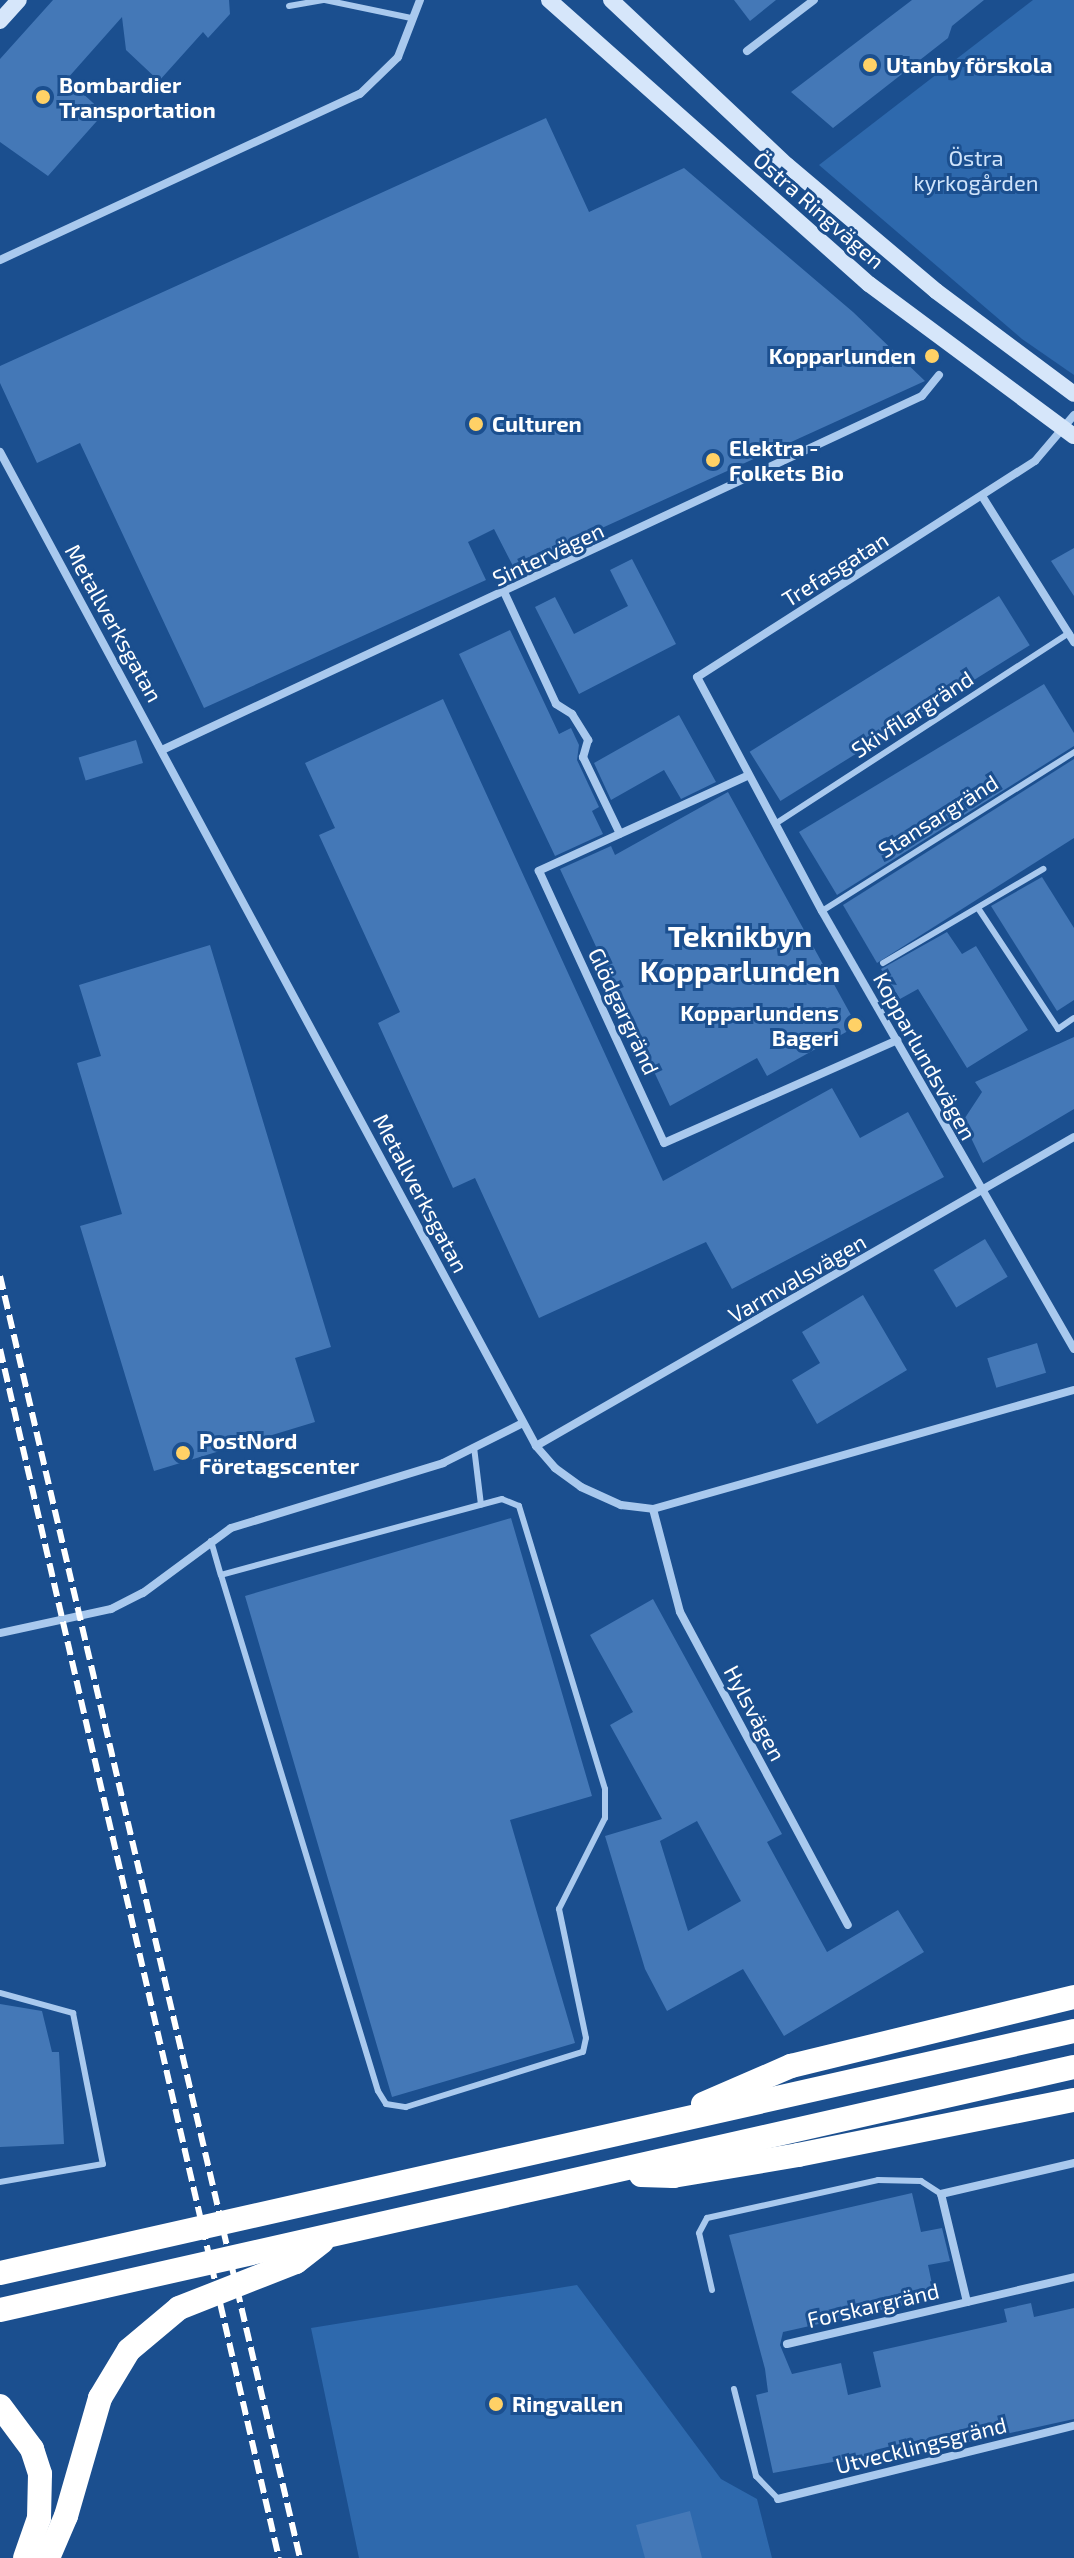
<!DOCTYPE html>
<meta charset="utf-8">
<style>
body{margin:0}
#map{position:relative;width:1074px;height:2558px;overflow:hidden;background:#1b4f8f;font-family:"Exo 2",sans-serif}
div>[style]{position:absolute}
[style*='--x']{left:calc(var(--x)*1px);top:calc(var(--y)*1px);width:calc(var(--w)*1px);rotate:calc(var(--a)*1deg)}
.green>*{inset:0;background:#2e69ad}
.building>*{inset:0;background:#4478b7;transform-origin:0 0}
.lane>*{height:6px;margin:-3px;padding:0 3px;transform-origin:3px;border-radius:3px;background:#a9c9ee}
.street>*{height:8px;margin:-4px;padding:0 4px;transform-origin:4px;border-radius:4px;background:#a9c9ee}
.secondary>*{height:16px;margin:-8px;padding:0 8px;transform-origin:8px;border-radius:8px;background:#d6e6fa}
.highway>*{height:24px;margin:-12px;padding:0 12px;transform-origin:12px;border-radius:12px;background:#fff}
.rail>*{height:6px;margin-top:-3px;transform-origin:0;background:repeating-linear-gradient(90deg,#fff 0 14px,transparent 0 20px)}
.dots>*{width:22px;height:22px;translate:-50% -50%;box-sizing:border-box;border:4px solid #1b4f8f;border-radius:50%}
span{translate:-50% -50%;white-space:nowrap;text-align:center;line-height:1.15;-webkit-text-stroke:6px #1b4f8f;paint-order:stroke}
.poi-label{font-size:22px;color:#fff;font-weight:700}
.left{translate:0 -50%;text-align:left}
.right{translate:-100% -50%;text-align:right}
.park-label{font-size:22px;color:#cfe3fa}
.street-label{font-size:22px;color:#fff}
.district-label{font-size:30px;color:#fff;font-weight:700}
</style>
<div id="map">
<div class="green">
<div style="clip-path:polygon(1033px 0,1074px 0,1074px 375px,1022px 339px,819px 165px)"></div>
<div style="clip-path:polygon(577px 2285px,721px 2479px,757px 2499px,772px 2558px,359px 2558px,311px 2328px)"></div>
</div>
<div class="building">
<div style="clip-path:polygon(53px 0,229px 0,230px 14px,208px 38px,203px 32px,159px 81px,126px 50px,122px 17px,67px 79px,104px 113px,48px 176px,0 142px,0 59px)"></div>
<div style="clip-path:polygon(734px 0,776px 0,750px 21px)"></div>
<div style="clip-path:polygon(912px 0,984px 0,952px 26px,948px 38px,833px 128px,791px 92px)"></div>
<div style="clip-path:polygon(546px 118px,589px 212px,684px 168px,853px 312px,925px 381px,514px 568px,494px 529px,468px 542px,486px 580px,204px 708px,80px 443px,37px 463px,0 383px,0 366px)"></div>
<div style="clip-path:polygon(1074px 548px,1074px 596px,1051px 561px)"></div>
<div style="clip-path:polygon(632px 559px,676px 644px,579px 694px,535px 607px,555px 597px,574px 634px,628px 606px,610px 570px)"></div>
<div style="left:999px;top:596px;width:58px;height:294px;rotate:58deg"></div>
<div style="clip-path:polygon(510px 630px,559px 734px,571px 728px,579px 745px,577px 760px,599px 807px,592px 811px,603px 834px,555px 856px,459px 654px)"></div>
<div style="clip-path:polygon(1044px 684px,1074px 733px,1074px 746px,837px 895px,799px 832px)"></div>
<div style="clip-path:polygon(443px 699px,663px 1181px,832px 1088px,860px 1138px,908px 1112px,944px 1177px,732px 1289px,706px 1242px,539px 1318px,475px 1178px,453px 1188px,378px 1023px,400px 1012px,319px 835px,335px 828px,305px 763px)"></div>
<div style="clip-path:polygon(679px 715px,716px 782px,681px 799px,664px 770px,611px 800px,594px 763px)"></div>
<div style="left:136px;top:740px;width:24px;height:60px;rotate:73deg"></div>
<div style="clip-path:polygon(1074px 759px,1074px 838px,877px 963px,843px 905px)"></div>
<div style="clip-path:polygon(728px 792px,857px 1026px,767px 1076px,757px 1058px,670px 1106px,560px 869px,611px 846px,615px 855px)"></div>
<div style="clip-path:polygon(1042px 877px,1074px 928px,1074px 1000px,1057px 1011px,991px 906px)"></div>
<div style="clip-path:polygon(947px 932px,962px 954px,976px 946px,1028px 1030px,967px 1068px,918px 989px,900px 999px,881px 969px)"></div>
<div style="clip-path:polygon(210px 945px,331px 1347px,295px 1358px,315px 1422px,154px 1471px,80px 1226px,122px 1214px,77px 1063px,101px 1056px,79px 985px)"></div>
<div style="clip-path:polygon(1074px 1037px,1074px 1109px,983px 1163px,963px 1121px,982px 1092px,975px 1082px)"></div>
<div style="left:985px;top:1239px;width:44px;height:60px;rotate:59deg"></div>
<div style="clip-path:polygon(863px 1295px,907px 1370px,817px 1424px,792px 1380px,820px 1363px,802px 1332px)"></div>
<div style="left:1037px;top:1343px;width:31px;height:52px;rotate:73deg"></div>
<div style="clip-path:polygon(511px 1518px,592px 1796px,510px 1820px,575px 2043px,392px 2097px,245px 1596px)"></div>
<div style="clip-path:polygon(evenodd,653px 1599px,782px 1834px,767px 1842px,827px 1952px,898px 1910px,924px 1952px,784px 2036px,743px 1969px,667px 2011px,645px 1969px,605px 1836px,662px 1819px,610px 1725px,633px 1712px,590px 1635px,653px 1599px,697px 1821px,741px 1901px,688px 1931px,660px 1841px,697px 1821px)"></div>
<div style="clip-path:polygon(0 2004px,42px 2011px,52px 2052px,59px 2052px,64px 2144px,0 2147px)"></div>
<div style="clip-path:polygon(912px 2193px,921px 2232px,942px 2228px,950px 2261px,928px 2265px,935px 2298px,783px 2332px,780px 2345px,792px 2374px,841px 2363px,848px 2395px,881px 2387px,873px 2352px,1007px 2322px,1004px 2309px,1031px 2303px,1034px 2317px,1074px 2308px,1074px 2419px,915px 2454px,912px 2441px,875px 2450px,876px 2454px,773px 2473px,756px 2395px,768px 2392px,765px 2369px,729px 2235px)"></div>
<div style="clip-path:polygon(690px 2511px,702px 2558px,645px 2558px,636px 2525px)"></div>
</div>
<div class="lane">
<div style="--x:325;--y:0;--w:88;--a:11.8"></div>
<div style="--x:289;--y:6;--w:36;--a:-10"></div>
<div style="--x:775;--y:824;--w:351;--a:-33"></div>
<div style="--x:978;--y:908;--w:145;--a:56.5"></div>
<div style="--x:1058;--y:1029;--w:19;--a:-35"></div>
<div style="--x:822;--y:911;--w:298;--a:-32.2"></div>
<div style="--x:883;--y:963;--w:186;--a:-30.4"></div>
<div style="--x:474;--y:1447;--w:58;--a:83.1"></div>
<div style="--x:211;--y:1541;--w:35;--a:74"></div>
<div style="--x:221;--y:1575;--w:539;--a:73.08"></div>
<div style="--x:378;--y:2091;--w:15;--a:58"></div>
<div style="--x:386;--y:2104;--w:20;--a:9"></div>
<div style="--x:406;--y:2107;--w:185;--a:-17.3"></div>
<div style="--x:583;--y:2052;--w:14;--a:-78"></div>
<div style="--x:586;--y:2038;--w:132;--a:-101.8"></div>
<div style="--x:559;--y:1909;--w:102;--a:-63.2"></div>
<div style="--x:605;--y:1818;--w:29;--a:-90"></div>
<div style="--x:605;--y:1789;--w:296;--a:-106.9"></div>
<div style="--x:519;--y:1506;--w:18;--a:-158"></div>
<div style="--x:502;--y:1499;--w:291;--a:164.9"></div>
<div style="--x:0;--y:1993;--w:76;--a:15.3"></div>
<div style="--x:73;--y:2013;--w:154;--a:78.8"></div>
<div style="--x:103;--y:2164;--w:105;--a:170.1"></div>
<div style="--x:712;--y:2290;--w:58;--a:-102.8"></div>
<div style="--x:699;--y:2233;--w:17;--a:-62"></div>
<div style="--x:707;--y:2218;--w:175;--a:-12.5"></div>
<div style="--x:878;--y:2180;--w:43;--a:1.3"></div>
<div style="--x:921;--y:2181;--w:24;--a:33"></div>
<div style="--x:734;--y:2389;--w:90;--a:75.8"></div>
<div style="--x:756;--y:2476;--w:32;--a:46"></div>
</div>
<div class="street">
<div style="--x:747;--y:51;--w:84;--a:-37.3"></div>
<div style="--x:0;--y:260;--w:396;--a:-24.8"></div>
<div style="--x:360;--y:94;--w:53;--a:-44.2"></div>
<div style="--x:398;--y:57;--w:61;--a:-68.9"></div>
<div style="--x:1074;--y:415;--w:60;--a:130.3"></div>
<div style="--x:1035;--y:461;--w:401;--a:147.4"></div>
<div style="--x:697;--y:677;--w:265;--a:61.9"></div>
<div style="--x:822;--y:911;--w:505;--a:60.09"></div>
<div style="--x:0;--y:452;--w:1129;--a:61.66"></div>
<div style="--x:536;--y:1446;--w:29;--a:49"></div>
<div style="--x:555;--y:1468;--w:32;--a:36"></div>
<div style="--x:581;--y:1487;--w:44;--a:24.2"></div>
<div style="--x:621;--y:1505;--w:32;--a:7"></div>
<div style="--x:653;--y:1509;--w:437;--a:-15.8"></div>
<div style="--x:982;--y:496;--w:173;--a:57.8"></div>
<div style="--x:505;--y:594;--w:121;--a:65.1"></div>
<div style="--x:556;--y:704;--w:19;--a:32"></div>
<div style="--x:572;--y:714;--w:31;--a:58"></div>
<div style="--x:588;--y:740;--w:18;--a:106"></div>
<div style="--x:583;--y:757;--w:85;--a:64.3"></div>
<div style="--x:162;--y:750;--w:838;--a:-24.98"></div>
<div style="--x:922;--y:396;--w:27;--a:-51"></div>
<div style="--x:747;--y:776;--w:229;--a:155.5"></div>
<div style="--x:539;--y:871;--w:299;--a:65.3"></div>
<div style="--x:664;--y:1143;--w:255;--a:-23.8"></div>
<div style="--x:536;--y:1446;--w:620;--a:-29.87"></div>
<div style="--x:653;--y:1509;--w:106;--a:75.3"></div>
<div style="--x:680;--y:1612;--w:355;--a:61.8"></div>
<div style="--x:0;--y:1633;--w:114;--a:-12.2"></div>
<div style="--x:111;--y:1609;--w:36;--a:-27"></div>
<div style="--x:143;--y:1593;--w:109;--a:-36.5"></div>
<div style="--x:231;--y:1528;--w:222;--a:-17"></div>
<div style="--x:443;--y:1463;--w:89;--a:-26.6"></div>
<div style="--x:967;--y:2302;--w:111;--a:-103.5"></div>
<div style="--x:941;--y:2194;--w:137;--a:-13.1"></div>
<div style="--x:787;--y:2344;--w:295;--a:-13.1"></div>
<div style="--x:778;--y:2499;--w:305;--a:-13.9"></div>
</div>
<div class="secondary">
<div style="--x:549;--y:0;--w:428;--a:41.6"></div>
<div style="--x:869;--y:284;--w:255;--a:36.6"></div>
<div style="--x:611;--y:0;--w:241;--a:43.2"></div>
<div style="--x:787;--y:165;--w:195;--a:40.2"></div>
<div style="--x:936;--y:291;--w:172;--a:36.7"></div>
<div style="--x:0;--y:21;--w:28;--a:-48"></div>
</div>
<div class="highway">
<div style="--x:703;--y:2104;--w:96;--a:-23.4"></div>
<div style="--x:791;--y:2066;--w:291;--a:-13.7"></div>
<div style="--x:641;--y:2175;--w:32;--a:2"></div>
<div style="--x:673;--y:2176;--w:127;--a:-9.5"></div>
<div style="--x:798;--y:2155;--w:281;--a:-11.3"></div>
<div style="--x:0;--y:2273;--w:1101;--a:-12.7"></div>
<div style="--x:0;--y:2310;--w:1101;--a:-12.75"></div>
<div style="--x:0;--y:2406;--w:54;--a:53.3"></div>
<div style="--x:32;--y:2449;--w:26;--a:72"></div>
<div style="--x:40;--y:2474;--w:44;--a:91.3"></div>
<div style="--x:39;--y:2518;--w:42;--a:109.3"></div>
<div style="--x:48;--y:2558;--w:46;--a:-66.8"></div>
<div style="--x:66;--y:2516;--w:123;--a:-73.9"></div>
<div style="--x:100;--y:2398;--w:56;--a:-58.9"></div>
<div style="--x:129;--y:2350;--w:65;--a:-40"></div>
<div style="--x:179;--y:2308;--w:126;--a:-21.5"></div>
<div style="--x:296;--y:2262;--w:33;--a:-38"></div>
</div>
<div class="rail">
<div style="--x:0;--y:1276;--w:1317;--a:76.83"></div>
<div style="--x:0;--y:1349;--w:1241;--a:77.01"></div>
</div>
<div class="dots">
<div style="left:870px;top:65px;background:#ffd166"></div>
<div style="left:43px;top:97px;background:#ffd166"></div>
<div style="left:932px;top:356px;background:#ffd166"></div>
<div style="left:476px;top:424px;background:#ffd166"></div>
<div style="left:713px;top:460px;background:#ffd166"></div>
<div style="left:855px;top:1025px;background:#ffd166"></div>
<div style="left:183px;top:1453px;background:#ffd166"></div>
<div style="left:496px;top:2404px;background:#ffd166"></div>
</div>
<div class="poi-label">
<span class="left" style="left:886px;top:65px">Utanby förskola</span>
<span class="left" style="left:59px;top:97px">Bombardier<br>Transportation</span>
<span class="right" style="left:916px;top:356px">Kopparlunden</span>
<span class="left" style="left:492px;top:424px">Culturen</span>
<span class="left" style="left:729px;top:460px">Elektra -<br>Folkets Bio</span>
<span class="right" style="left:839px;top:1025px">Kopparlundens<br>Bageri</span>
<span class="left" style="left:199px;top:1453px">PostNord<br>Företagscenter</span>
<span class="left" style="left:512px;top:2404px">Ringvallen</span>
</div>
<div class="park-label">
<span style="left:976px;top:170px">Östra<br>kyrkogården</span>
</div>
<div class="street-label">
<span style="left:819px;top:210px;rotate:41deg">Östra Ringvägen</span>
<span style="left:548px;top:554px;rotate:-25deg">Sintervägen</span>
<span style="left:835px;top:569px;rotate:-32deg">Trefasgatan</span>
<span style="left:114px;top:623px;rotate:61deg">Metallverksgatan</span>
<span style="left:912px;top:714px;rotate:-33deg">Skivfilargränd</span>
<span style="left:938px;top:816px;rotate:-32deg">Stansargränd</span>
<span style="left:624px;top:1011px;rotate:65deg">Glödgargränd</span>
<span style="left:925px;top:1056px;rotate:61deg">Kopparlundsvägen</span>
<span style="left:421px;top:1193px;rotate:62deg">Metallverksgatan</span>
<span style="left:797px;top:1278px;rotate:-30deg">Varmvalsvägen</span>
<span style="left:755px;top:1713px;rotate:62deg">Hylsvägen</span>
<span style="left:873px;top:2305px;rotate:-13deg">Forskargränd</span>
<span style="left:921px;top:2445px;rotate:-14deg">Utvecklingsgränd</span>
</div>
<div class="district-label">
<span style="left:740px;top:952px">Teknikbyn<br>Kopparlunden</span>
</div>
</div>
